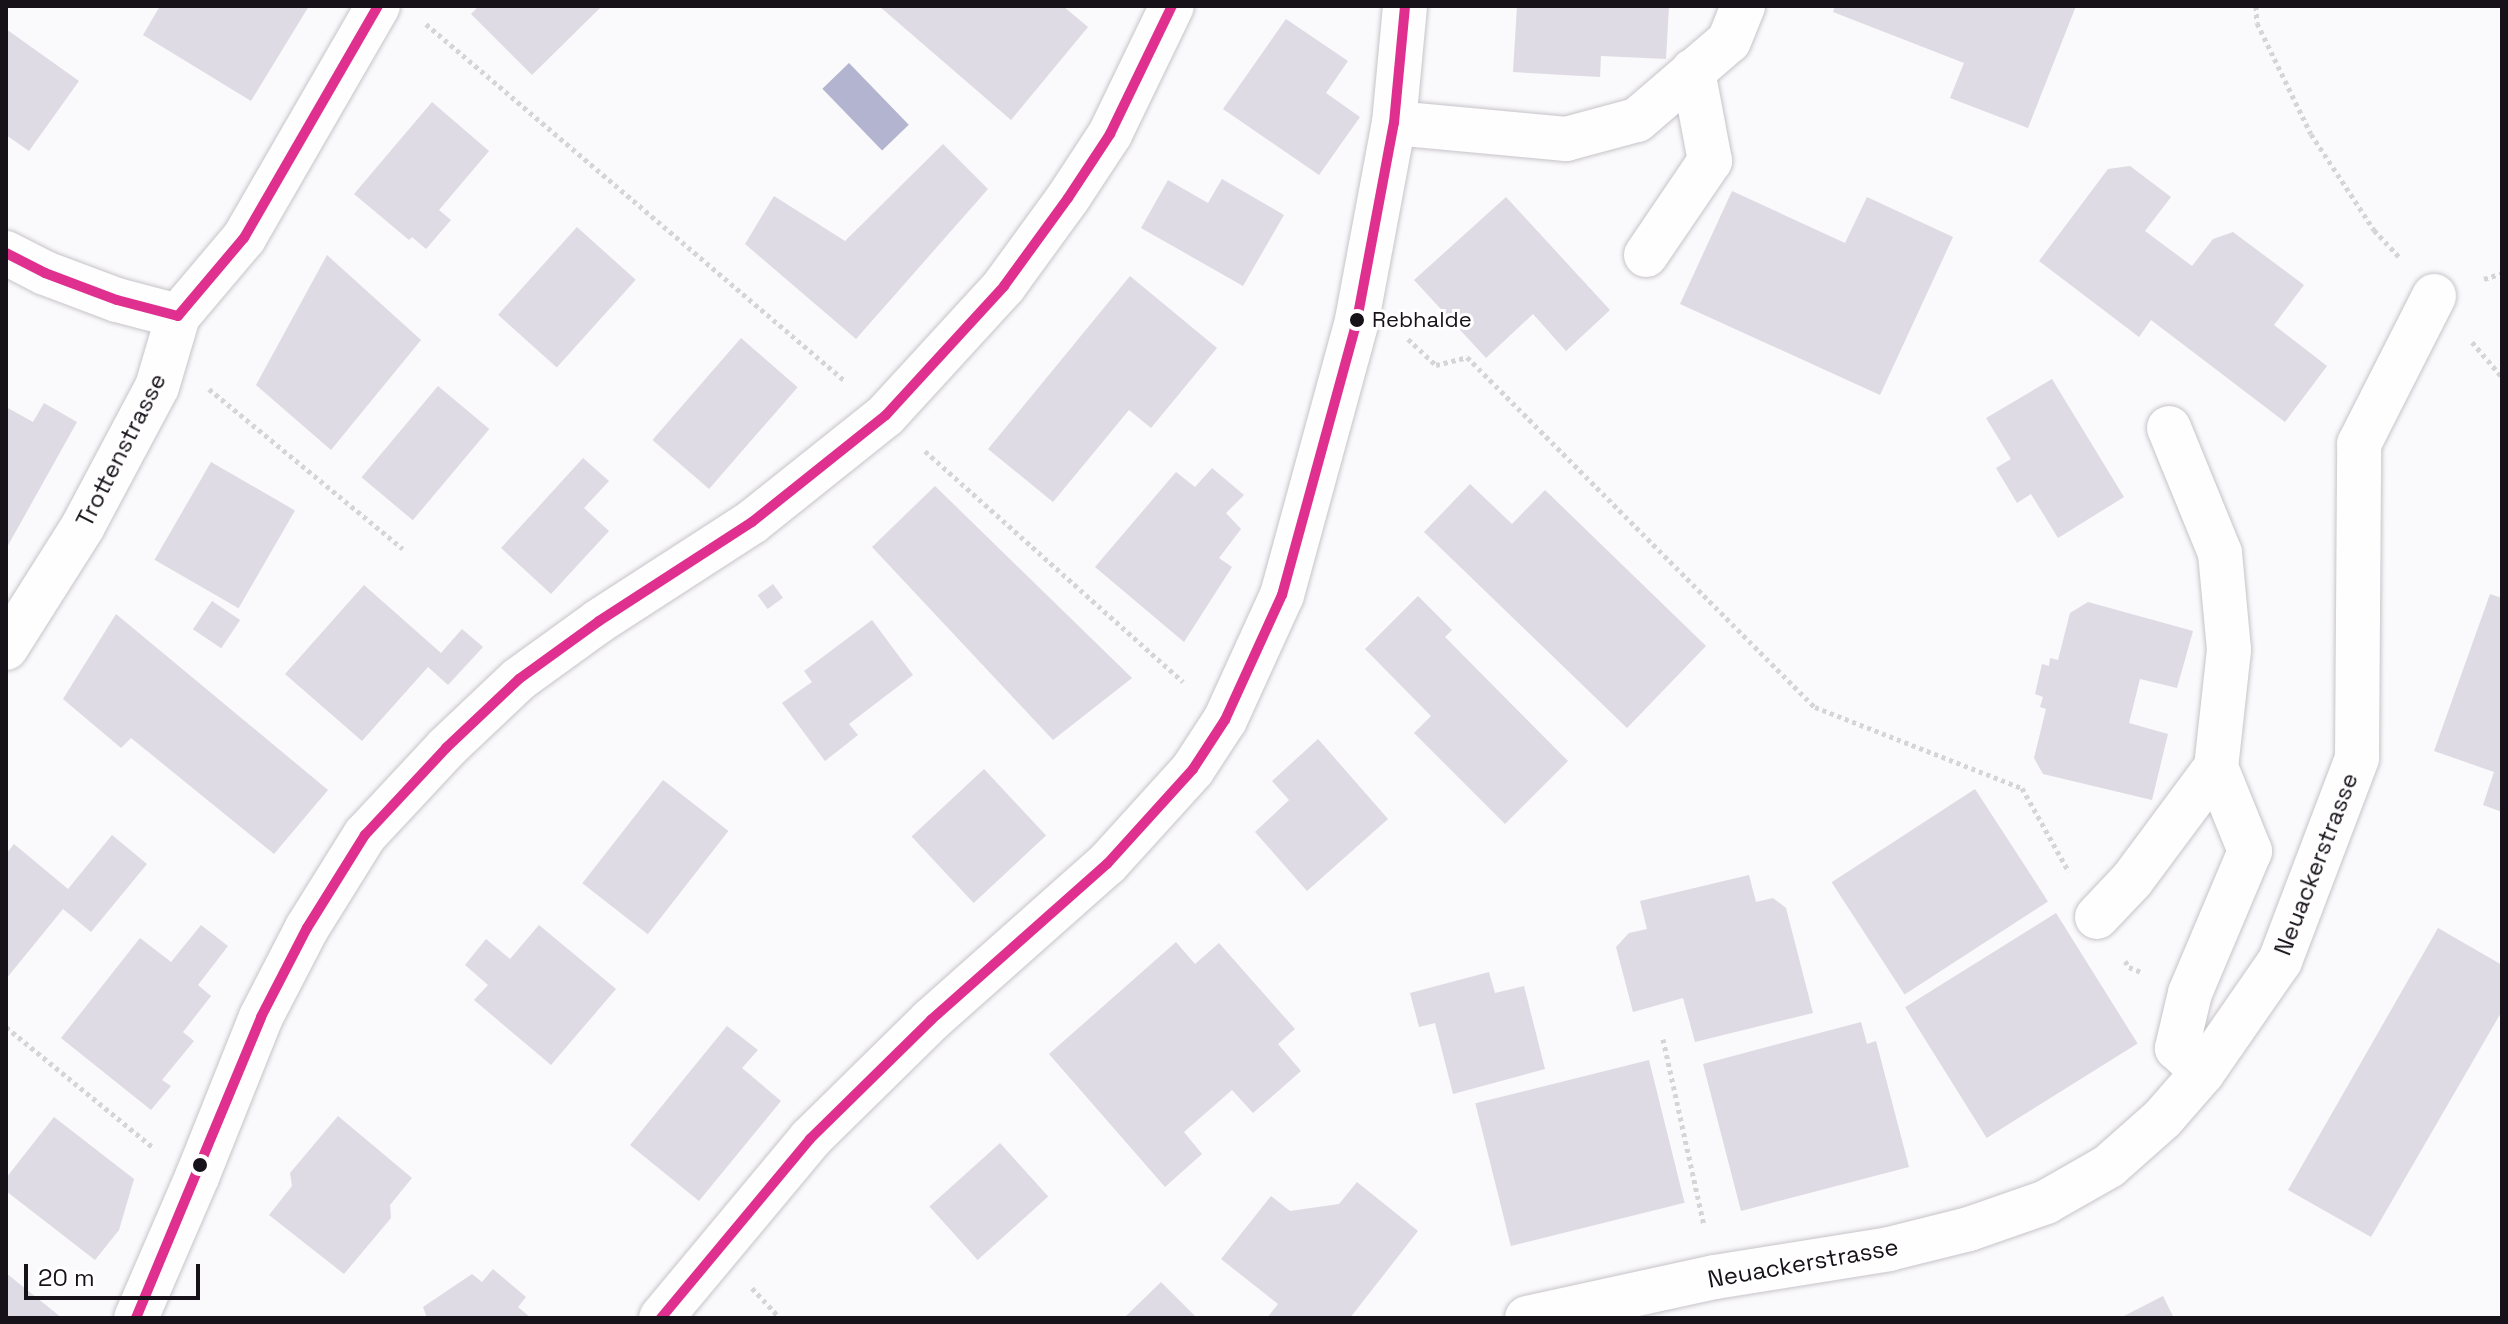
<!DOCTYPE html>
<style>
body{margin:0}
#map{position:relative;width:2508px;height:1324px;overflow:hidden;background:#faf9fb;font-family:"Space Grotesk",sans-serif}
div>[style]{position:absolute}
[style*='--x']{left:calc(var(--x)*1px);top:calc(var(--y)*1px);width:calc(var(--w)*1px);rotate:calc(var(--a)*1deg)}
.water>*{inset:0;background:#b3b4d0;transform-origin:0 0}
.building>*{inset:0;background:#dedbe4;transform-origin:0 0}
.path>*{height:5px;margin-top:-2.5px;transform-origin:0;background:repeating-linear-gradient(90deg,#d6d5d6 0 4px,transparent 0 8px)}
.roads{filter:drop-shadow(0 0 2px #c7c4c9) drop-shadow(0 0 2px #c7c4c9)}
.minor>*{height:44px;margin:-22px;padding:0 22px;transform-origin:22px;border-radius:22px;background:#fefefe}
.bus-1>*{height:10px;margin:-5px;padding:0 5px;transform-origin:5px;border-radius:5px;background:#df3090}
.dots>*{width:22px;height:22px;translate:-50% -50%;box-sizing:border-box;border:4px solid #fff;border-radius:50%}
span{translate:-50% -50%;white-space:nowrap;text-align:center;line-height:1.15;-webkit-text-stroke:6px #fff;paint-order:stroke}
.bus-label{font-size:22px;color:#171119}
.left{translate:0 -50%;text-align:left}
.street-label{font-size:24px;color:#171119}
.frame{position:absolute;inset:0;border:8px solid #171119;pointer-events:none}
.scale{position:absolute;left:24px;top:1264px;width:176px;height:36px;box-sizing:border-box;border:4px solid #171119;border-top:0;padding-left:10px;font-size:24px;line-height:28px;white-space:nowrap;color:#171119;-webkit-text-stroke:6px #fff;paint-order:stroke}
</style>
<div id="map">
<div class="water">
<div style="left:849px;top:63px;width:86px;height:37px;rotate:46deg"></div>
</div>
<div class="building">
<div style="clip-path:polygon(160px 6px,309px 6px,251px 101px,143px 35px)"></div>
<div style="clip-path:polygon(479px 6px,602px 6px,532px 75px,471px 14px)"></div>
<div style="clip-path:polygon(879px 6px,1063px 6px,1088px 27px,1011px 120px)"></div>
<div style="clip-path:polygon(1517px 6px,1669px 6px,1666px 59px,1601px 56px,1600px 77px,1513px 72px)"></div>
<div style="clip-path:polygon(1835px 6px,2076px 6px,2028px 128px,1950px 98px,1964px 63px,1833px 12px)"></div>
<div style="clip-path:polygon(1286px 19px,1348px 61px,1326px 93px,1360px 117px,1319px 175px,1223px 109px)"></div>
<div style="clip-path:polygon(6px 29px,79px 81px,29px 151px,6px 135px)"></div>
<div style="clip-path:polygon(432px 102px,489px 151px,439px 210px,451px 220px,426px 249px,412px 237px,409px 240px,354px 194px)"></div>
<div style="clip-path:polygon(943px 144px,988px 189px,856px 339px,745px 244px,774px 196px,845px 241px)"></div>
<div style="clip-path:polygon(2130px 166px,2171px 197px,2145px 231px,2192px 266px,2213px 239px,2233px 232px,2304px 285px,2274px 325px,2327px 366px,2285px 422px,2151px 320px,2139px 337px,2039px 261px,2108px 169px)"></div>
<div style="clip-path:polygon(1222px 179px,1284px 215px,1243px 286px,1141px 228px,1168px 180px,1208px 203px)"></div>
<div style="clip-path:polygon(1732px 191px,1845px 243px,1867px 197px,1953px 237px,1880px 395px,1680px 304px)"></div>
<div style="clip-path:polygon(1506px 197px,1610px 310px,1566px 351px,1533px 314px,1486px 358px,1414px 280px)"></div>
<div style="left:577px;top:227px;width:79px;height:118px;rotate:42deg"></div>
<div style="clip-path:polygon(327px 255px,421px 340px,331px 450px,256px 385px)"></div>
<div style="clip-path:polygon(1130px 276px,1217px 348px,1151px 428px,1129px 410px,1053px 502px,988px 449px)"></div>
<div style="left:741px;top:338px;width:75px;height:135px;rotate:41deg"></div>
<div style="clip-path:polygon(2052px 379px,2124px 497px,2058px 538px,2031px 494px,2017px 503px,1996px 468px,2011px 459px,1986px 418px)"></div>
<div style="left:438px;top:386px;width:67px;height:119px;rotate:40deg"></div>
<div style="clip-path:polygon(44px 403px,77px 422px,6px 549px,6px 407px,33px 422px)"></div>
<div style="clip-path:polygon(583px 458px,609px 481px,584px 508px,609px 531px,551px 594px,501px 548px)"></div>
<div style="left:211px;top:462px;width:97px;height:113px;rotate:30deg"></div>
<div style="clip-path:polygon(1212px 468px,1244px 495px,1226px 513px,1241px 529px,1219px 558px,1232px 567px,1184px 642px,1095px 567px,1176px 472px,1195px 487px)"></div>
<div style="clip-path:polygon(1470px 484px,1512px 524px,1545px 490px,1706px 646px,1627px 728px,1424px 532px)"></div>
<div style="clip-path:polygon(935px 486px,1132px 678px,1053px 740px,872px 547px)"></div>
<div style="left:773px;top:584px;width:17px;height:19px;rotate:54deg"></div>
<div style="clip-path:polygon(364px 585px,441px 653px,462px 629px,483px 647px,448px 685px,428px 667px,362px 741px,285px 674px)"></div>
<div style="clip-path:polygon(2490px 594px,2502px 598px,2502px 812px,2483px 805px,2494px 772px,2434px 751px)"></div>
<div style="clip-path:polygon(1418px 596px,1452px 630px,1445px 637px,1568px 761px,1505px 824px,1414px 733px,1431px 716px,1365px 649px)"></div>
<div style="left:212px;top:601px;width:34px;height:34px;rotate:34deg"></div>
<div style="clip-path:polygon(2088px 602px,2193px 631px,2177px 688px,2140px 679px,2129px 723px,2168px 734px,2152px 800px,2043px 774px,2034px 758px,2046px 709px,2040px 707px,2043px 697px,2035px 694px,2042px 664px,2049px 666px,2050px 658px,2058px 660px,2070px 613px)"></div>
<div style="clip-path:polygon(116px 614px,328px 790px,274px 854px,131px 738px,121px 748px,63px 699px)"></div>
<div style="clip-path:polygon(872px 620px,913px 675px,849px 724px,858px 735px,825px 761px,782px 703px,812px 682px,804px 671px)"></div>
<div style="clip-path:polygon(1318px 739px,1388px 819px,1307px 891px,1255px 832px,1289px 800px,1272px 781px)"></div>
<div style="left:984px;top:769px;width:91px;height:99px;rotate:47deg"></div>
<div style="left:663px;top:780px;width:83px;height:131px;rotate:38deg"></div>
<div style="left:1975px;top:789px;width:134px;height:171px;rotate:57deg"></div>
<div style="clip-path:polygon(112px 835px,147px 864px,91px 932px,63px 909px,6px 979px,6px 854px,14px 844px,68px 889px)"></div>
<div style="clip-path:polygon(1749px 875px,1756px 902px,1773px 898px,1786px 908px,1813px 1013px,1695px 1042px,1683px 998px,1633px 1012px,1616px 947px,1629px 933px,1647px 929px,1640px 901px)"></div>
<div style="left:2056px;top:913px;width:154px;height:178px;rotate:58deg"></div>
<div style="clip-path:polygon(201px 925px,228px 946px,198px 985px,211px 996px,183px 1032px,194px 1041px,162px 1080px,171px 1086px,151px 1110px,61px 1038px,140px 938px,171px 962px)"></div>
<div style="clip-path:polygon(539px 925px,616px 989px,551px 1065px,474px 1000px,488px 985px,465px 965px,486px 939px,510px 959px)"></div>
<div style="clip-path:polygon(2438px 928px,2502px 965px,2502px 1011px,2371px 1237px,2288px 1190px)"></div>
<div style="clip-path:polygon(1176px 942px,1195px 964px,1219px 943px,1295px 1029px,1278px 1044px,1301px 1071px,1253px 1113px,1232px 1090px,1184px 1132px,1202px 1154px,1165px 1187px,1049px 1054px)"></div>
<div style="clip-path:polygon(1489px 972px,1495px 993px,1524px 986px,1545px 1069px,1453px 1094px,1435px 1023px,1419px 1027px,1410px 993px)"></div>
<div style="clip-path:polygon(1861px 1022px,1867px 1044px,1876px 1041px,1909px 1167px,1741px 1211px,1703px 1064px)"></div>
<div style="clip-path:polygon(727px 1026px,758px 1050px,742px 1068px,781px 1101px,699px 1201px,630px 1145px)"></div>
<div style="left:1649px;top:1060px;width:147px;height:179px;rotate:76deg"></div>
<div style="clip-path:polygon(338px 1116px,412px 1178px,390px 1205px,391px 1218px,344px 1274px,269px 1215px,292px 1186px,290px 1173px)"></div>
<div style="clip-path:polygon(54px 1117px,134px 1179px,119px 1230px,95px 1260px,6px 1191px,6px 1178px)"></div>
<div style="left:1000px;top:1143px;width:72px;height:95px;rotate:48deg"></div>
<div style="clip-path:polygon(1357px 1182px,1418px 1231px,1350px 1318px,1267px 1318px,1278px 1304px,1221px 1259px,1271px 1196px,1290px 1211px,1339px 1204px)"></div>
<div style="clip-path:polygon(493px 1269px,526px 1297px,518px 1307px,531px 1318px,427px 1318px,423px 1307px,472px 1274px,482px 1282px)"></div>
<div style="clip-path:polygon(6px 1273px,62px 1318px,6px 1318px)"></div>
<div style="clip-path:polygon(1161px 1282px,1197px 1318px,1124px 1318px)"></div>
<div style="clip-path:polygon(2163px 1296px,2174px 1318px,2120px 1318px)"></div>
</div>
<div class="path">
<div style="--x:2256;--y:6;--w:17;--a:87"></div>
<div style="--x:2257;--y:23;--w:123;--a:64.1"></div>
<div style="--x:2311;--y:134;--w:115;--a:56.7"></div>
<div style="--x:2374;--y:230;--w:38;--a:47"></div>
<div style="--x:426;--y:24;--w:550;--a:40.43"></div>
<div style="--x:2484;--y:279;--w:19;--a:-18"></div>
<div style="--x:1408;--y:339;--w:38;--a:43"></div>
<div style="--x:1436;--y:365;--w:32;--a:-14"></div>
<div style="--x:1467;--y:357;--w:494;--a:45.2"></div>
<div style="--x:1815;--y:707;--w:222;--a:21.4"></div>
<div style="--x:2022;--y:788;--w:96;--a:60.8"></div>
<div style="--x:2472;--y:342;--w:46;--a:49.4"></div>
<div style="--x:209;--y:389;--w:251;--a:39.5"></div>
<div style="--x:925;--y:451;--w:346;--a:41.8"></div>
<div style="--x:2125;--y:961;--w:7;--a:56"></div>
<div style="--x:2129;--y:967;--w:15;--a:23"></div>
<div style="--x:6;--y:1027;--w:191;--a:39.3"></div>
<div style="--x:1663;--y:1039;--w:191;--a:77.6"></div>
<div style="--x:752;--y:1288;--w:41;--a:47"></div>
</div>
<div class="roads">
<div class="minor">
<div style="--x:1394;--y:123;--w:173;--a:5.3"></div>
<div style="--x:1566;--y:139;--w:73;--a:-15"></div>
<div style="--x:1637;--y:120;--w:121;--a:-40.7"></div>
<div style="--x:1729;--y:41;--w:38;--a:-68"></div>
<div style="--x:6;--y:253;--w:44;--a:27.1"></div>
<div style="--x:45;--y:273;--w:77;--a:20.6"></div>
<div style="--x:117;--y:300;--w:63;--a:14.7"></div>
<div style="--x:1646;--y:255;--w:114;--a:-55.8"></div>
<div style="--x:1710;--y:161;--w:92;--a:-100.7"></div>
<div style="--x:2169;--y:428;--w:135;--a:67.8"></div>
<div style="--x:2220;--y:553;--w:97;--a:84.7"></div>
<div style="--x:2229;--y:650;--w:118;--a:96.3"></div>
<div style="--x:6;--y:648;--w:144;--a:-57.7"></div>
<div style="--x:83;--y:526;--w:157;--a:-62"></div>
<div style="--x:157;--y:387;--w:74;--a:-73.5"></div>
<div style="--x:178;--y:316;--w:102;--a:-49.8"></div>
<div style="--x:244;--y:238;--w:268;--a:-60"></div>
<div style="--x:2097;--y:917;--w:51;--a:-46.6"></div>
<div style="--x:2132;--y:880;--w:141;--a:-53.4"></div>
<div style="--x:2216;--y:767;--w:91;--a:68"></div>
<div style="--x:2250;--y:851;--w:154;--a:112.9"></div>
<div style="--x:2190;--y:993;--w:57;--a:103.3"></div>
<div style="--x:2177;--y:1048;--w:35;--a:43"></div>
<div style="--x:136;--y:1318;--w:154;--a:-66.6"></div>
<div style="--x:197;--y:1177;--w:172;--a:-68.2"></div>
<div style="--x:261;--y:1017;--w:100;--a:-62.7"></div>
<div style="--x:307;--y:928;--w:110;--a:-58.1"></div>
<div style="--x:365;--y:835;--w:119;--a:-47"></div>
<div style="--x:446;--y:748;--w:100;--a:-43.4"></div>
<div style="--x:519;--y:679;--w:99;--a:-35.9"></div>
<div style="--x:599;--y:621;--w:182;--a:-32.9"></div>
<div style="--x:752;--y:522;--w:171;--a:-38.6"></div>
<div style="--x:886;--y:415;--w:175;--a:-47.5"></div>
<div style="--x:1004;--y:286;--w:109;--a:-54"></div>
<div style="--x:1068;--y:198;--w:77;--a:-56.7"></div>
<div style="--x:1110;--y:134;--w:142;--a:-64.2"></div>
<div style="--x:661;--y:1318;--w:233;--a:-50.2"></div>
<div style="--x:810;--y:1139;--w:170;--a:-44.5"></div>
<div style="--x:931;--y:1020;--w:235;--a:-41.6"></div>
<div style="--x:1107;--y:864;--w:128;--a:-47.8"></div>
<div style="--x:1193;--y:769;--w:59;--a:-56.9"></div>
<div style="--x:1225;--y:720;--w:137;--a:-65.5"></div>
<div style="--x:1282;--y:595;--w:285;--a:-74.7"></div>
<div style="--x:1357;--y:320;--w:200;--a:-79.4"></div>
<div style="--x:1394;--y:123;--w:118;--a:-84.6"></div>
<div style="--x:1527;--y:1318;--w:192;--a:-12.3"></div>
<div style="--x:1715;--y:1277;--w:176;--a:-9.1"></div>
<div style="--x:1889;--y:1249;--w:82;--a:-14"></div>
<div style="--x:1969;--y:1229;--w:82;--a:-19.3"></div>
<div style="--x:2046;--y:1202;--w:73;--a:-29.7"></div>
<div style="--x:2109;--y:1166;--w:72;--a:-41.6"></div>
<div style="--x:2163;--y:1118;--w:61;--a:-49"></div>
<div style="--x:2203;--y:1072;--w:135;--a:-55.3"></div>
<div style="--x:2280;--y:961;--w:217;--a:-69.2"></div>
<div style="--x:2357;--y:758;--w:314;--a:-89.6"></div>
<div style="--x:2359;--y:444;--w:166;--a:-63.1"></div>
</div>
</div>
<div class="bus-1">
<div style="--x:6;--y:253;--w:44;--a:27.1"></div>
<div style="--x:45;--y:273;--w:77;--a:20.6"></div>
<div style="--x:117;--y:300;--w:63;--a:14.7"></div>
<div style="--x:178;--y:316;--w:102;--a:-49.8"></div>
<div style="--x:244;--y:238;--w:268;--a:-60"></div>
<div style="--x:136;--y:1318;--w:326;--a:-67.4"></div>
<div style="--x:261;--y:1017;--w:100;--a:-62.7"></div>
<div style="--x:307;--y:928;--w:110;--a:-58.1"></div>
<div style="--x:365;--y:835;--w:119;--a:-47"></div>
<div style="--x:446;--y:748;--w:100;--a:-43.4"></div>
<div style="--x:519;--y:679;--w:99;--a:-35.9"></div>
<div style="--x:599;--y:621;--w:182;--a:-32.9"></div>
<div style="--x:752;--y:522;--w:171;--a:-38.6"></div>
<div style="--x:886;--y:415;--w:175;--a:-47.5"></div>
<div style="--x:1004;--y:286;--w:109;--a:-54"></div>
<div style="--x:1068;--y:198;--w:77;--a:-56.7"></div>
<div style="--x:1110;--y:134;--w:142;--a:-64.2"></div>
<div style="--x:661;--y:1318;--w:233;--a:-50.2"></div>
<div style="--x:810;--y:1139;--w:170;--a:-44.5"></div>
<div style="--x:931;--y:1020;--w:235;--a:-41.6"></div>
<div style="--x:1107;--y:864;--w:128;--a:-47.8"></div>
<div style="--x:1193;--y:769;--w:59;--a:-56.9"></div>
<div style="--x:1225;--y:720;--w:137;--a:-65.5"></div>
<div style="--x:1282;--y:595;--w:285;--a:-74.7"></div>
<div style="--x:1357;--y:320;--w:200;--a:-79.4"></div>
<div style="--x:1394;--y:123;--w:118;--a:-84.6"></div>
</div>
<div class="dots">
<div style="left:1357px;top:320px;background:#171119"></div>
<div style="left:200px;top:1165px;background:#171119"></div>
</div>
<div class="bus-label">
<span class="left" style="left:1372px;top:320px">Rebhalde</span>
</div>
<div class="street-label">
<span style="left:121px;top:450px;rotate:-63deg">Trottenstrasse</span>
<span style="left:2316px;top:864px;rotate:-69deg">Neuackerstrasse</span>
<span style="left:1803px;top:1263px;rotate:-10deg">Neuackerstrasse</span>
</div>
<div class="frame"></div>
<div class="scale">20 m</div>
</div>
